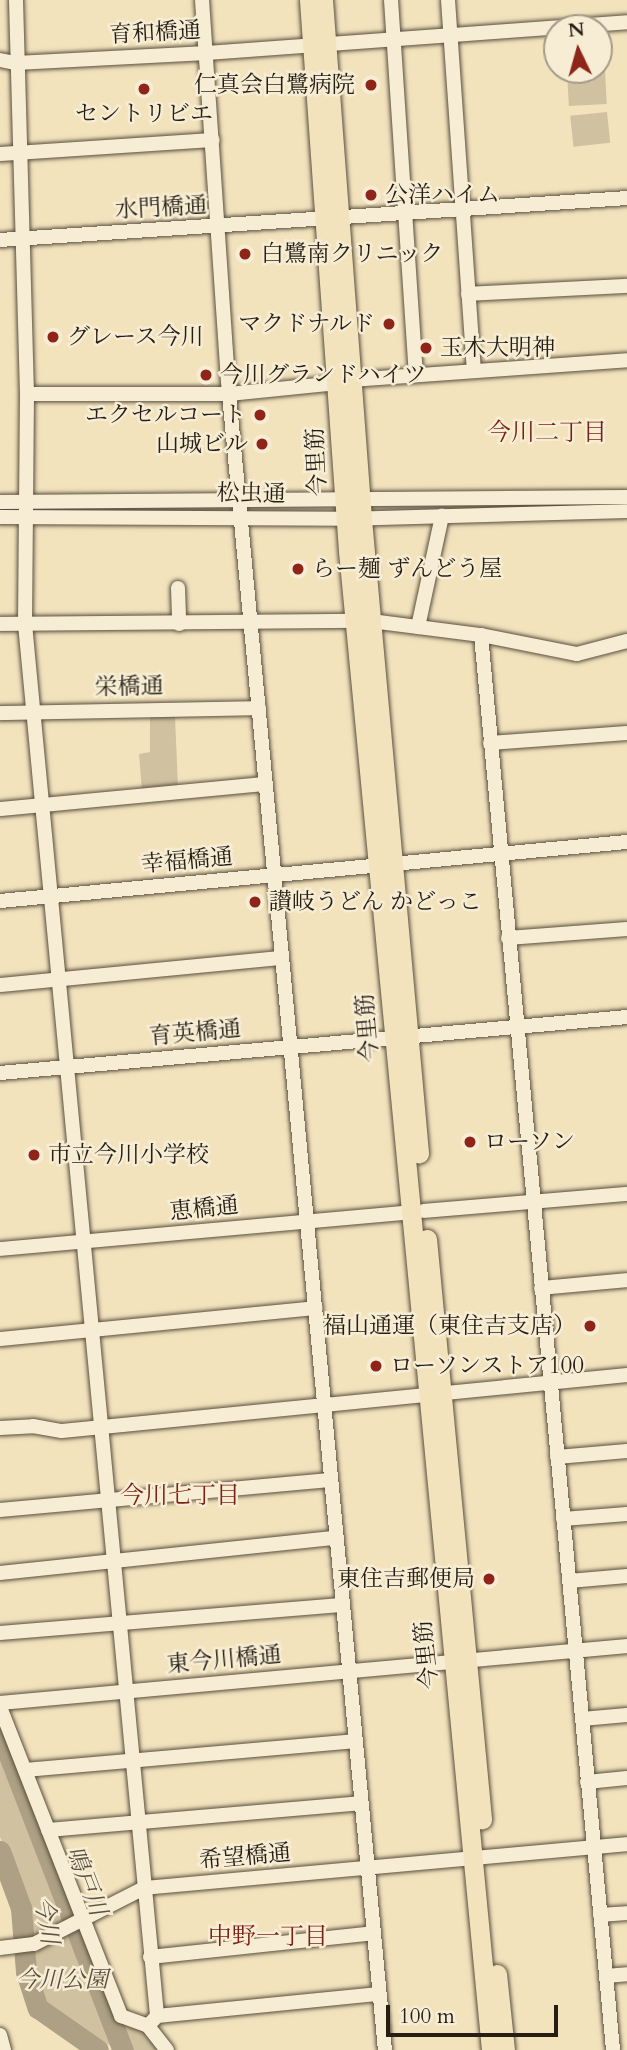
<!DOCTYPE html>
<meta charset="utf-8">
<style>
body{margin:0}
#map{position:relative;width:627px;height:2050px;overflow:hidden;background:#f3e3bd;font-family:Cardo,"Noto Serif JP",serif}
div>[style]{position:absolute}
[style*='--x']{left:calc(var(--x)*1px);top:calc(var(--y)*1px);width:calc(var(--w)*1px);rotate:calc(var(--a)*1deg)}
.green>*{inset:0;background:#d0c2a0;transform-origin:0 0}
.river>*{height:21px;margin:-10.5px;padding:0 10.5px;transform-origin:10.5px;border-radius:10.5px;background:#ada084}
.roads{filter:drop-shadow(0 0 2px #594f3f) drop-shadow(0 0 2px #594f3f)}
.minor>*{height:14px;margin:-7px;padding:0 7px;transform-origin:7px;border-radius:7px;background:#f7edd4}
.major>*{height:19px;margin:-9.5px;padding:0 9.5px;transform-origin:9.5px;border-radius:9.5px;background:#f3e3bd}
.dots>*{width:19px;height:19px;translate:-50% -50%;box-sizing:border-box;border:4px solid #f7edd4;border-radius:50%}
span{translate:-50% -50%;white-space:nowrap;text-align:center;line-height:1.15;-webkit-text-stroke:5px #f7edd4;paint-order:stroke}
.street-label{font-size:23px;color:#261e15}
.poi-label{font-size:23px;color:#261e15}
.right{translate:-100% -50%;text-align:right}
.left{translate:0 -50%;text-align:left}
.park-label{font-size:23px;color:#594f3f;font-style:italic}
.neighbourhood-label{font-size:24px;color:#7a1f14}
.water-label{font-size:24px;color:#5c5241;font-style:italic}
.north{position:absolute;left:543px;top:14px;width:70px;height:70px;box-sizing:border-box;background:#f7edd4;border:2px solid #a39a88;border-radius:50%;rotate:355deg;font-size:19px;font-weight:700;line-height:28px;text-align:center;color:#261e15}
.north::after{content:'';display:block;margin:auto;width:24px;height:32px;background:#8f2418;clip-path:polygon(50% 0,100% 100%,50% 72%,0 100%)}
.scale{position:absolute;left:386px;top:2005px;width:172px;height:32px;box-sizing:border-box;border:4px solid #261e15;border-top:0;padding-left:9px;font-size:21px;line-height:24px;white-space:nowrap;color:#261e15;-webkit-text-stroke:5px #f7edd4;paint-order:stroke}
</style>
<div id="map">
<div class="green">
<div style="left:605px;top:70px;width:34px;height:38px;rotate:87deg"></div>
<div style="left:607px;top:112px;width:31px;height:37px;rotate:84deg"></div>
<div style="clip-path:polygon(150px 715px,175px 716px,178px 787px,142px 790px,139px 754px,150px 752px)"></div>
<div style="clip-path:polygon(0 1746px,105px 2021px,115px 2018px,146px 2032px,159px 2050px,123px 2050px,77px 2033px,50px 2013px,38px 1993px,25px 1899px,0 1837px)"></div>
</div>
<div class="river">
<div style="--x:0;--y:1732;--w:341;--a:68.9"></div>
<div style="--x:0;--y:1851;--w:61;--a:69.8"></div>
<div style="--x:21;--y:1908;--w:64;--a:85.5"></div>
<div style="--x:26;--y:1972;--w:38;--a:72"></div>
<div style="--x:38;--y:2008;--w:73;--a:35"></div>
</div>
<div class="roads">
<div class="minor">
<div style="--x:16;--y:0;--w:394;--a:88.4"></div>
<div style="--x:27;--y:394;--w:230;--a:90.5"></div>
<div style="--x:25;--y:624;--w:1398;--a:84.58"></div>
<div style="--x:157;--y:2016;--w:13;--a:132"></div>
<div style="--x:202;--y:0;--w:395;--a:86.1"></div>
<div style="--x:229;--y:394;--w:1663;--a:84.62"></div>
<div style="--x:391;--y:0;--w:376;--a:86.2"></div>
<div style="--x:448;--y:0;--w:369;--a:86"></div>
<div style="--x:0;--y:60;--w:16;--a:11"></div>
<div style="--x:16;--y:63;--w:191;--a:-3"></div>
<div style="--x:207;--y:53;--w:421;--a:-4.2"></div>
<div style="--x:0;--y:154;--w:213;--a:-3.8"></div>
<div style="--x:0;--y:240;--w:628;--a:-3.83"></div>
<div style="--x:468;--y:294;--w:159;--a:-2.9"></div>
<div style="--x:351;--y:380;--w:277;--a:-4.1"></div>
<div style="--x:27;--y:394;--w:202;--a:0"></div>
<div style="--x:229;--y:394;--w:109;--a:-5.8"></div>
<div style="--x:0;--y:502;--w:627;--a:-0.46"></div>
<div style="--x:0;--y:517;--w:345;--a:0.3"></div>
<div style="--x:345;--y:519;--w:282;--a:-1.6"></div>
<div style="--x:178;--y:588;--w:36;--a:88"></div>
<div style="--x:371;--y:621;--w:111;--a:7.3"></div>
<div style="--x:481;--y:635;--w:98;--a:11.2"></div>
<div style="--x:577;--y:654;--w:52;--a:-14.6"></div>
<div style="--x:0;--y:624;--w:355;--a:-0.5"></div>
<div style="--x:418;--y:627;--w:114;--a:-77.8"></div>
<div style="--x:481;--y:635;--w:1421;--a:84.67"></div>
<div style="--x:0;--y:713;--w:259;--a:-1.1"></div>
<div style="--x:490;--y:743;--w:137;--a:-4.2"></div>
<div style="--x:0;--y:809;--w:266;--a:-5.4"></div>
<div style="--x:0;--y:901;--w:630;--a:-5.38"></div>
<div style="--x:508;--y:938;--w:119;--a:-4.3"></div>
<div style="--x:0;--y:985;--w:282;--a:-5.5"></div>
<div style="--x:0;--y:1073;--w:629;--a:-5.1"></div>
<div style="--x:424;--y:1211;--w:204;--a:-4.8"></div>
<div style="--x:0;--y:1249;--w:414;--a:-5.1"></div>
<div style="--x:541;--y:1288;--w:86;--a:-5.3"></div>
<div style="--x:0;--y:1339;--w:317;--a:-5.6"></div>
<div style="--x:0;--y:1428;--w:33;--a:-3"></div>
<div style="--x:33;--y:1426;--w:29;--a:10"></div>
<div style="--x:62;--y:1431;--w:568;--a:-5.66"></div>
<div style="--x:557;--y:1457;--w:70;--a:-4.9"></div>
<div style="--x:0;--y:1510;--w:331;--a:-5.2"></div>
<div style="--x:563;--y:1519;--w:64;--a:-4.5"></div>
<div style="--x:0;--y:1573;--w:337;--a:-6"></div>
<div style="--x:569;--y:1581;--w:58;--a:-4.9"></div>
<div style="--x:0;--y:1633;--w:342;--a:-4.7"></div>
<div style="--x:0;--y:1703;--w:630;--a:-5.19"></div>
<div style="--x:0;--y:1707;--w:332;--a:68.6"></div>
<div style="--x:121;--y:2016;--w:29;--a:20"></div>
<div style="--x:582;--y:1719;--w:45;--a:-5.1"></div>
<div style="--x:25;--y:1770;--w:330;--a:-5"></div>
<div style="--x:587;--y:1782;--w:40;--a:-5.7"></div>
<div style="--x:48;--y:1830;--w:313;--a:-4.9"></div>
<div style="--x:600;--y:1915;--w:27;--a:-4"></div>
<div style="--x:0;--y:1948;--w:34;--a:-7"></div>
<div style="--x:34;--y:1944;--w:123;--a:-27"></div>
<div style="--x:144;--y:1888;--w:485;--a:-5.2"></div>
<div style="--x:150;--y:1957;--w:224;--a:-6.1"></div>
<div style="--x:606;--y:1976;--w:21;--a:-5"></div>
<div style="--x:157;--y:2016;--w:223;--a:-5.7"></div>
<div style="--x:148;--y:2026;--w:31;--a:52"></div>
<div style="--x:0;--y:2035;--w:16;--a:75"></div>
</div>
<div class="major">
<div style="--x:309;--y:0;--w:552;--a:85.95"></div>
<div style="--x:348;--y:551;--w:1506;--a:84.55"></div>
<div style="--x:323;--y:0;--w:520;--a:85.7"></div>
<div style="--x:362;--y:519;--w:637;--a:84.86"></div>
<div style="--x:427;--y:1239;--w:583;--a:84.58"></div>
<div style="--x:497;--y:1974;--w:76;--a:84"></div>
</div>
</div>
<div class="dots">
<div style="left:371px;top:85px;background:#8f2418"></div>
<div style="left:144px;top:89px;background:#8f2418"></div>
<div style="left:371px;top:195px;background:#8f2418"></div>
<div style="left:245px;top:254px;background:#8f2418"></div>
<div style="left:389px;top:324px;background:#8f2418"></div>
<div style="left:53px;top:337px;background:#8f2418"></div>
<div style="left:426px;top:348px;background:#8f2418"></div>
<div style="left:206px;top:375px;background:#8f2418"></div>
<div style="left:260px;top:415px;background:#8f2418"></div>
<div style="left:262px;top:444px;background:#8f2418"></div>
<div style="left:298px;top:569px;background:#8f2418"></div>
<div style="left:255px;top:902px;background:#8f2418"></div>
<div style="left:470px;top:1142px;background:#8f2418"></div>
<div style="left:34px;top:1155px;background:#8f2418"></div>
<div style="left:590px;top:1326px;background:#8f2418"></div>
<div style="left:376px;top:1366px;background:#8f2418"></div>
<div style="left:489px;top:1579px;background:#8f2418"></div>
</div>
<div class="street-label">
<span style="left:155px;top:33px;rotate:-3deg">育和橋通</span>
<span style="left:161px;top:208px;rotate:-3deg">水門橋通</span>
<span style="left:317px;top:462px;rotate:-93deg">今里筋</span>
<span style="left:251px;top:494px;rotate:1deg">松虫通</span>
<span style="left:129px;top:687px;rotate:-1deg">栄橋通</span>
<span style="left:187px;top:861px;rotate:-5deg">幸福橋通</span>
<span style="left:368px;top:1028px;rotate:-95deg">今里筋</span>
<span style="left:195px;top:1033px;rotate:-5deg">育英橋通</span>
<span style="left:204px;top:1209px;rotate:-6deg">恵橋通</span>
<span style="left:427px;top:1655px;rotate:-96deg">今里筋</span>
<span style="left:224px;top:1660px;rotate:-5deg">東今川橋通</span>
<span style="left:245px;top:1857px;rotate:-5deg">希望橋通</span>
</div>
<div class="poi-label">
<span class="right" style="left:355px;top:85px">仁真会白鷺病院</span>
<span style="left:144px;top:114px">セントリビエ</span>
<span class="left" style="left:385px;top:195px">公洋ハイム</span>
<span class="left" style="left:261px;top:254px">白鷺南クリニック</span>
<span class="right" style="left:375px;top:324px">マクドナルド</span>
<span class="left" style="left:67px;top:337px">グレース今川</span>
<span class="left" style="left:440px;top:348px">玉木大明神</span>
<span class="left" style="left:220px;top:375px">今川グランドハイツ</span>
<span class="right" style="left:246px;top:415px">エクセルコート</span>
<span class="right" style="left:248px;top:444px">山城ビル</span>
<span class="left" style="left:312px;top:569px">らー麺 ずんどう屋</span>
<span class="left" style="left:269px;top:902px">讃岐うどん かどっこ</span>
<span class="left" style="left:484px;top:1142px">ローソン</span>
<span class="left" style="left:48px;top:1155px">市立今川小学校</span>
<span class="right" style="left:576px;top:1326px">福山通運（東住吉支店）</span>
<span class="left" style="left:390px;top:1366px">ローソンストア100</span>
<span class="right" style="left:475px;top:1579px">東住吉郵便局</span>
</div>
<div class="park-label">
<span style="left:62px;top:1980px">今川公園</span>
</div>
<div class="neighbourhood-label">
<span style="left:547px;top:433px">今川二丁目</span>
<span style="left:180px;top:1496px">今川七丁目</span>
<span style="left:268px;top:1937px">中野一丁目</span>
</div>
<div class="water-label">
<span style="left:86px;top:1881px;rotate:69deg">鳴戸川</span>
<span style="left:46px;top:1920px;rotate:81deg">今川</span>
</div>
<div class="north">N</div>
<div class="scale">100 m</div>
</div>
